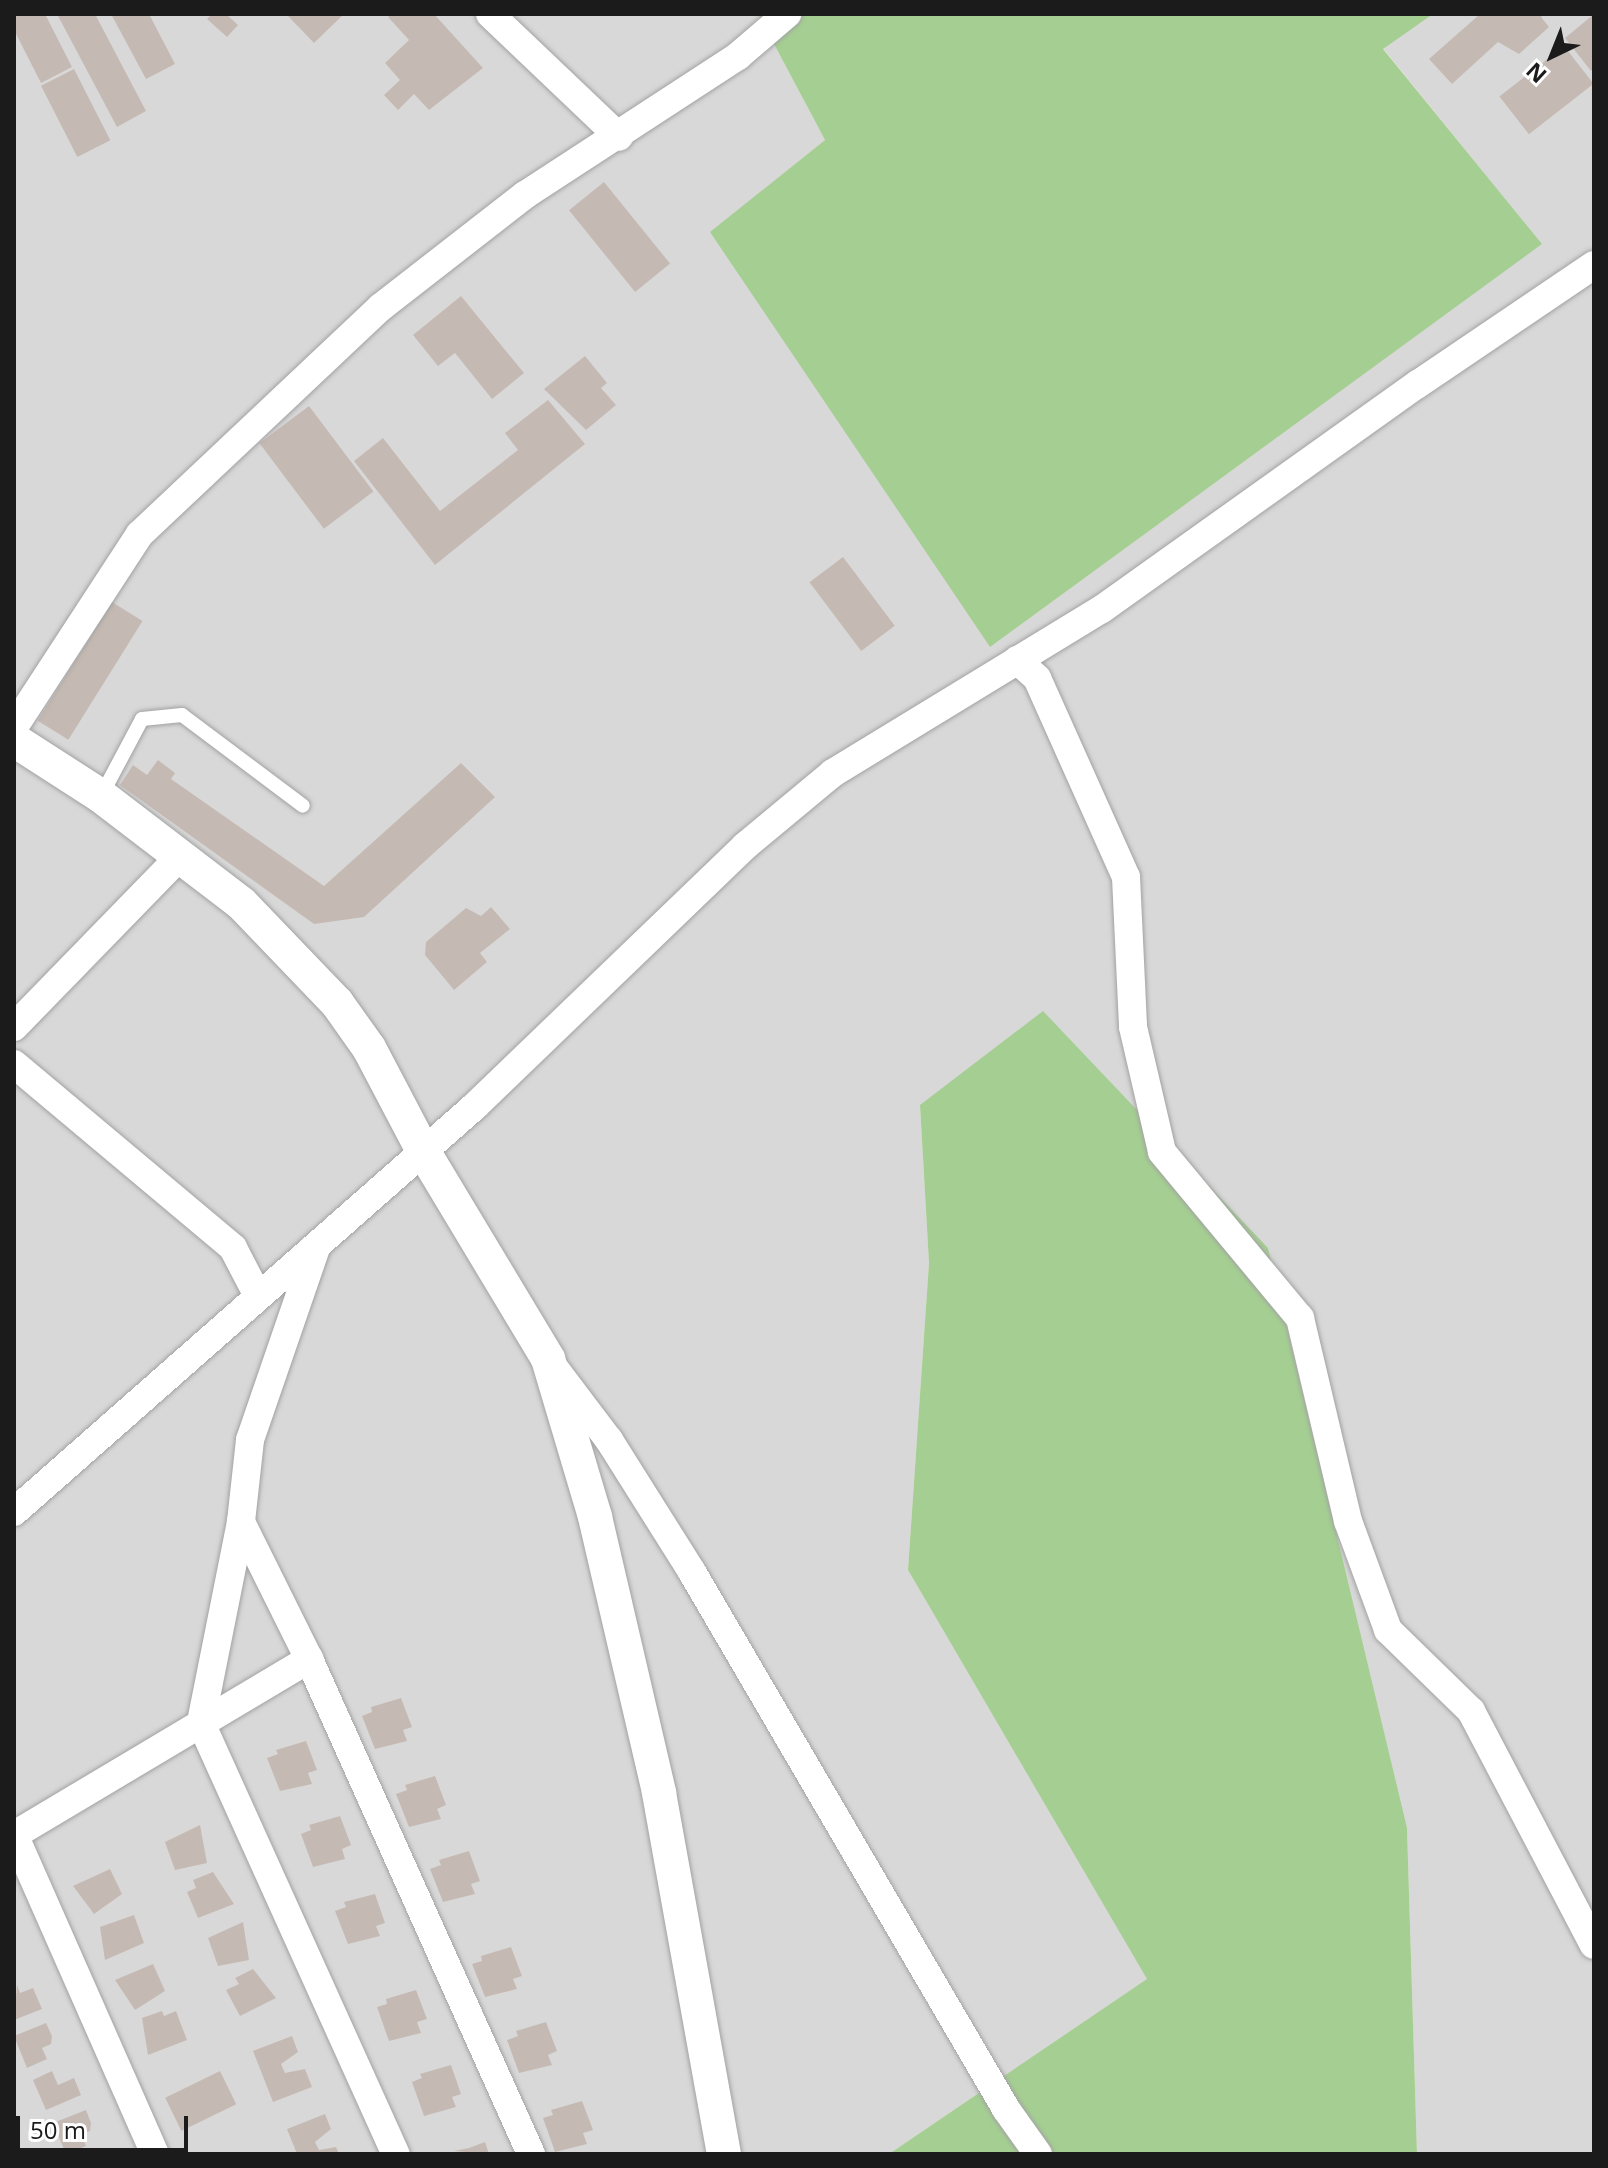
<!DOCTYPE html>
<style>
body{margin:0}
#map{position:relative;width:1608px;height:2168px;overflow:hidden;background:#ede8df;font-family:"Open Sans",sans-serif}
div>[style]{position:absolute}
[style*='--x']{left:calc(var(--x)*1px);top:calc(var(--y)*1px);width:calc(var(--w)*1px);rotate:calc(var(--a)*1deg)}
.residential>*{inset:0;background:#d9d8d8}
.forest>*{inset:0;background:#a5cf92}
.building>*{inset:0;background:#c5bab3;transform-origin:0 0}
.roads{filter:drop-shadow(0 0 2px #a2a2a2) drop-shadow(0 0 2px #a2a2a2)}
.service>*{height:14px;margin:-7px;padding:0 7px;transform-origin:7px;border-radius:7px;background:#fff}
.minor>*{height:28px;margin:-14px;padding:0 14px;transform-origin:14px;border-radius:14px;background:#fff}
.tertiary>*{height:34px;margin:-17px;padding:0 17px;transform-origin:17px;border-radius:17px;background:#fff}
span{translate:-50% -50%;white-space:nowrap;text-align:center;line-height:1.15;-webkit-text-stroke:8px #fff;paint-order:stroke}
.frame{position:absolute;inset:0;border:16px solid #1b1b1b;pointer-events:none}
.north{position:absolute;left:1512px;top:16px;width:80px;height:80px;-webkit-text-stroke:6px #fff;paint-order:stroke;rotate:223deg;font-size:22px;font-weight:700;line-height:32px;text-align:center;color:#1b1b1b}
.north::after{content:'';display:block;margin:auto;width:28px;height:36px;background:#1b1b1b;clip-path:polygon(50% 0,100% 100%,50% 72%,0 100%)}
.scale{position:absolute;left:16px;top:2116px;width:172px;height:36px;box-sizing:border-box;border:4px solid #1b1b1b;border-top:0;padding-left:10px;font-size:24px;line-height:28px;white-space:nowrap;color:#1b1b1b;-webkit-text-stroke:6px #fff;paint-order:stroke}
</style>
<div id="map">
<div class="residential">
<div style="clip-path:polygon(14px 14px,758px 14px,825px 140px,711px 232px,1542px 245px,1383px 48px,1433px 14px,1594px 14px,1594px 2154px,1417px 2154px,1407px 1828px,920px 1105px,929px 1263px,908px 1570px,1148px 1979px,889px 2154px,14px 2154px)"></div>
</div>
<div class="forest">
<div style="clip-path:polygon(758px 14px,1433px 14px,1383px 49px,1542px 244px,990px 647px,710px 232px,825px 140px)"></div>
<div style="clip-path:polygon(1043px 1011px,1268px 1248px,1407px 1828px,1417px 2154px,889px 2154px,1147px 1979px,908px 1570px,929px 1263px,920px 1105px)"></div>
</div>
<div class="building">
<div style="clip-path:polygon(14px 14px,45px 14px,72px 67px,41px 83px,14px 30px)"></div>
<div style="clip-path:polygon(57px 14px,95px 14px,146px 111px,117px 127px)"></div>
<div style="clip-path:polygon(111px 14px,149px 14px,175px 64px,146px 79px)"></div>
<div style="clip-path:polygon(212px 14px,226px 14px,238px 25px,227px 37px,207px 19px)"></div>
<div style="clip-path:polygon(286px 14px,344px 14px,314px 43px)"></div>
<div style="clip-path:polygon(391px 14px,434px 14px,483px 68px,429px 110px,414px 94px,398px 110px,384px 95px,400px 80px,385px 63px,409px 40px,388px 17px)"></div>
<div style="clip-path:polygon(1480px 14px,1545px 14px,1541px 17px,1549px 27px,1519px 54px,1498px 42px,1452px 84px,1429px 59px)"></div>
<div style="clip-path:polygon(1594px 14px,1594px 68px,1591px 71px,1565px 38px)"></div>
<div style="left:1564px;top:46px;width:48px;height:82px;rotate:52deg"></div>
<div style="left:74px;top:69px;width:80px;height:37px;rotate:63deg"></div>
<div style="left:604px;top:182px;width:105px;height:45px;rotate:51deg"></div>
<div style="clip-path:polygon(461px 296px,524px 373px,492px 399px,455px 353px,438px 366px,413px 335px)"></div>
<div style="clip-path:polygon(585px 356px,607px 383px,601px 388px,616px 405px,586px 430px,544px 389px)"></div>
<div style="clip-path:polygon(548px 400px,585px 444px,435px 565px,354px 461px,383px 438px,440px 511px,518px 450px,505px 433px)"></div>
<div style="left:309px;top:406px;width:107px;height:62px;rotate:53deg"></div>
<div style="left:843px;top:557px;width:86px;height:42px;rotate:53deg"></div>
<div style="left:112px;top:602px;width:36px;height:140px;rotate:32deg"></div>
<div style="clip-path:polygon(158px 760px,175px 773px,171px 779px,324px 886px,461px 763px,495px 797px,364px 917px,314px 924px,120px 785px,133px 765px,147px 775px)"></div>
<div style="clip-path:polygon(491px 907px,510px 929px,480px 953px,487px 962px,454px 990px,425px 955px,426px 942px,466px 908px,481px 916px)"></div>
<div style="clip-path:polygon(401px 1698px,412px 1727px,403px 1730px,407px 1741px,375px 1749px,362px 1716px,372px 1712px,371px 1707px)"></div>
<div style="clip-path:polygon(306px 1741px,317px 1770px,308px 1773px,312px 1784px,280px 1791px,267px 1758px,278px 1754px,276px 1750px)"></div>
<div style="clip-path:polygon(435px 1776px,446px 1805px,437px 1809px,441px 1819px,409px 1827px,396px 1794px,407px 1790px,405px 1785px)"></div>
<div style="clip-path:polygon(340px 1816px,351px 1845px,342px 1849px,345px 1859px,313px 1867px,301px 1834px,311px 1830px,309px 1825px)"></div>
<div style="clip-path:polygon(200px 1825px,207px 1863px,175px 1870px,165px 1842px)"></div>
<div style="clip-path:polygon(469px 1851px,480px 1881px,471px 1884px,475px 1894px,443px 1902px,430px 1869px,441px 1865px,439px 1860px)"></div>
<div style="clip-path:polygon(110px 1869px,122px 1894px,94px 1914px,73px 1886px)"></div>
<div style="clip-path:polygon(213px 1872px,234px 1904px,198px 1918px,187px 1892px,196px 1888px,193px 1880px)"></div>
<div style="clip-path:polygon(375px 1894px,385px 1923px,376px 1926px,380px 1936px,348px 1944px,335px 1911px,346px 1907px,344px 1902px)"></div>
<div style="clip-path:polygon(134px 1915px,144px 1943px,105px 1960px,100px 1927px)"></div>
<div style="clip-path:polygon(243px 1922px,249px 1960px,218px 1966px,208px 1938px)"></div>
<div style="clip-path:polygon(511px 1947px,522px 1976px,513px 1979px,517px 1989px,485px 1997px,472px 1964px,482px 1961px,481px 1956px)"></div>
<div style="clip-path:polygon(153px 1964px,165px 1991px,135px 2010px,115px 1980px)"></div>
<div style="clip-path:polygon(253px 1969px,276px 1998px,240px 2016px,226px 1990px,239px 1984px,235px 1978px)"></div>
<div style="clip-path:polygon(17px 1985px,20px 1993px,33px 1988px,42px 2009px,14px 2020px)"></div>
<div style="clip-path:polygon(416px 1990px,427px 2019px,417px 2022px,421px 2033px,389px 2041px,377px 2007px,387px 2004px,386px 1999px)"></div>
<div style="clip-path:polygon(162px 2011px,164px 2016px,176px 2011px,187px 2040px,148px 2055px,142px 2018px)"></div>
<div style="clip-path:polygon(546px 2022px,557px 2051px,548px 2055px,552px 2065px,519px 2073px,507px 2040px,518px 2036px,516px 2031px)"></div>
<div style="clip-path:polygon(46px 2023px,52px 2036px,51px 2044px,42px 2048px,47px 2059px,27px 2068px,14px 2036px)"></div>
<div style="clip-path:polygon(292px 2036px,298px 2052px,281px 2064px,285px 2073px,305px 2069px,312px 2087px,273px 2102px,253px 2051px)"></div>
<div style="clip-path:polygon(451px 2065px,461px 2094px,452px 2097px,456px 2107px,424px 2116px,412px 2082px,422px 2078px,420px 2074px)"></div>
<div style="clip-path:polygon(52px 2071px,58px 2085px,74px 2078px,81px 2095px,46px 2110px,33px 2080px)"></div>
<div style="left:220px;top:2071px;width:37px;height:61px;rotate:64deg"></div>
<div style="clip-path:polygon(582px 2101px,593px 2130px,583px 2133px,587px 2144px,555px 2152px,543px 2118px,553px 2115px,551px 2110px)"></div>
<div style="clip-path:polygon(86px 2110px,91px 2123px,90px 2131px,81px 2134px,86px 2146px,66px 2154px,53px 2123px)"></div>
<div style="clip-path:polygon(325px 2114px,331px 2129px,315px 2142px,319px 2150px,336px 2147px,339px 2154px,297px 2154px,287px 2129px)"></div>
<div style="clip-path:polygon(485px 2142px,489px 2154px,454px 2151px,469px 2148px)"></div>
</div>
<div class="roads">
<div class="service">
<div style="--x:101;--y:796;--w:87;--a:-62"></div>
<div style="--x:142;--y:719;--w:40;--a:-5.7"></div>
<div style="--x:182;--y:715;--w:151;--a:36.9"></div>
</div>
<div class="minor">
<div style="--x:490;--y:14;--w:178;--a:43.6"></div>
<div style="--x:1017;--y:660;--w:27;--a:42"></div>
<div style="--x:1037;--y:678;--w:218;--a:65.9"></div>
<div style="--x:1126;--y:877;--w:150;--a:87.3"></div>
<div style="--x:1133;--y:1027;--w:128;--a:76.9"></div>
<div style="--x:1162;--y:1152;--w:216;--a:50.3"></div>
<div style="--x:1300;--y:1318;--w:209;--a:76.7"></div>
<div style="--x:1348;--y:1521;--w:116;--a:69.8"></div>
<div style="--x:1388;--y:1630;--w:116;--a:44.3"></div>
<div style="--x:1471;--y:1711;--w:264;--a:62.3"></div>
<div style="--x:14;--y:727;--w:230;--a:-56.9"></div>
<div style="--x:140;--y:534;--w:331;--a:-43.3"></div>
<div style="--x:381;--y:307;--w:182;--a:-37.9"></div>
<div style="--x:525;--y:195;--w:254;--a:-33.1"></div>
<div style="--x:738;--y:56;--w:65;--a:-40.6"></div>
<div style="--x:14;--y:1027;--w:240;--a:-45.8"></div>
<div style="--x:14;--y:1064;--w:286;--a:40"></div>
<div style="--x:233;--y:1248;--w:54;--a:62.5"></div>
<div style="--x:316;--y:1248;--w:203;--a:109"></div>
<div style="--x:250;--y:1440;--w:82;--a:96.3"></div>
<div style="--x:241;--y:1522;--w:205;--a:101.3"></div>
<div style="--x:201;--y:1723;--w:473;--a:65.7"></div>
<div style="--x:556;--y:1370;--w:88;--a:52.9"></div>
<div style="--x:609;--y:1440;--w:156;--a:57.8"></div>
<div style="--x:692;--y:1572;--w:622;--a:59.68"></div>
<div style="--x:1006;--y:2109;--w:55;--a:54.6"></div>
<div style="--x:14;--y:1512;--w:614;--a:-41.37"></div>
<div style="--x:475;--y:1106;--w:375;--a:-43.9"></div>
<div style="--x:745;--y:846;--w:114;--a:-39.7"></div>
<div style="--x:833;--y:773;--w:315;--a:-31.4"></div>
<div style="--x:1102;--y:609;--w:388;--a:-35.5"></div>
<div style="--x:1418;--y:384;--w:212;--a:-34.1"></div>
<div style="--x:241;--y:1522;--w:153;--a:63.6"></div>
<div style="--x:309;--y:1659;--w:543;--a:65.84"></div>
<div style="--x:155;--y:2154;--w:349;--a:-113.8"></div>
<div style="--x:14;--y:1835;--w:344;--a:-30.8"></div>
</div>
<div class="tertiary">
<div style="--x:14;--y:740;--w:103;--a:32.8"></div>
<div style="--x:101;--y:796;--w:176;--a:37.4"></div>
<div style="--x:241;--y:903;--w:139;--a:46.2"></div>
<div style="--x:337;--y:1003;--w:55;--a:54.6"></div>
<div style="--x:369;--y:1048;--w:114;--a:62.3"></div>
<div style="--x:422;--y:1149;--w:245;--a:59"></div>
<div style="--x:548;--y:1359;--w:165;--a:73.4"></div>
<div style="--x:595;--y:1517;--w:283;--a:76.9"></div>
<div style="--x:659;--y:1793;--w:367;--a:79.8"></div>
</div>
</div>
<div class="frame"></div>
<div class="north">N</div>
<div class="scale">50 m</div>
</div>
